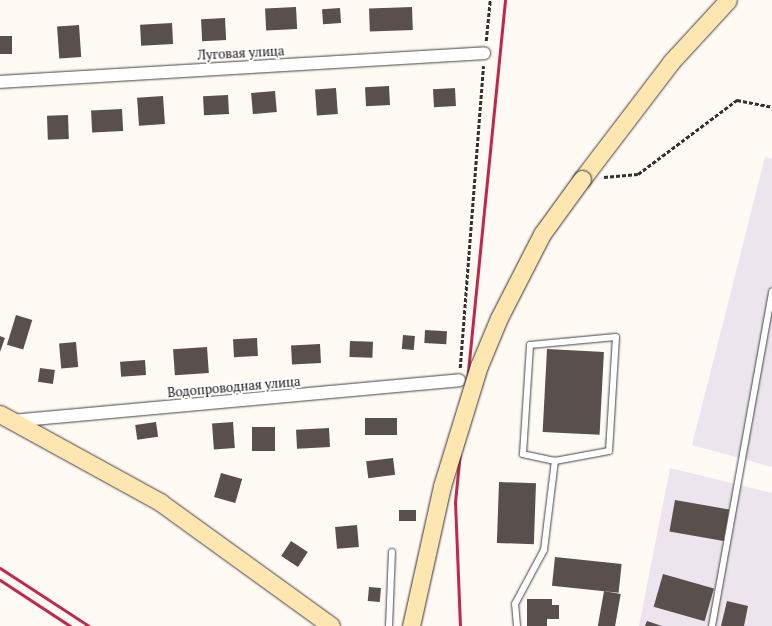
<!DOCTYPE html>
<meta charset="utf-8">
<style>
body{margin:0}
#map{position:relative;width:772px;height:626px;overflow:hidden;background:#fffaf4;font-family:"PT Serif",serif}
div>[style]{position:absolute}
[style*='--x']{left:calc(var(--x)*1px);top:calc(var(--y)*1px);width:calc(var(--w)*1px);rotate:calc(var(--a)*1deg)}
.industrial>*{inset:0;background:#ece5ee}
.building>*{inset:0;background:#594f4d;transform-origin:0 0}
.path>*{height:2.5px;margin-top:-1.25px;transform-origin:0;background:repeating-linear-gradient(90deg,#323232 0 4px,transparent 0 6px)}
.roads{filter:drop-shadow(0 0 1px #434343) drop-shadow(0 0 1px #434343)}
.lane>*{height:6px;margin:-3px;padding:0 3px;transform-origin:3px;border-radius:3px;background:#fff}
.street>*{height:12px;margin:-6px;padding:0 6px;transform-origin:6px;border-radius:6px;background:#fff}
.secondary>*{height:17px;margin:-8.5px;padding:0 8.5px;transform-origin:8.5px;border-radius:8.5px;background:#fee6b0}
.rail>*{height:3px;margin:-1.5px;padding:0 1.5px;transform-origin:1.5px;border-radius:1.5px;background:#c1284d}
.bridges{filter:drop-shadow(0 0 1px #323232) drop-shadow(0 0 1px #323232)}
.secondary-bridge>*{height:17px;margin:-8.5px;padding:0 8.5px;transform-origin:8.5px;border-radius:8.5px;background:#fee6b0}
span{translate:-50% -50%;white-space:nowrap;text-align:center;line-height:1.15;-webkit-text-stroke:4px #fff;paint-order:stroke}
.street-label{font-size:13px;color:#101010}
</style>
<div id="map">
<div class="industrial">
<div style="clip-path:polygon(765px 157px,772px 159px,772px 467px,692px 445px)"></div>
<div style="clip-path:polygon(670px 468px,772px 493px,772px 626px,639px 626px)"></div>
</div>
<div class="building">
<div style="left:296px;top:7px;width:22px;height:31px;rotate:87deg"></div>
<div style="left:412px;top:7px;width:23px;height:43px;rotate:88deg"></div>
<div style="left:340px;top:8px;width:15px;height:18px;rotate:86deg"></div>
<div style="left:225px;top:18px;width:22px;height:24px;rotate:87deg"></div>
<div style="left:172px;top:23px;width:21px;height:32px;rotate:87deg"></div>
<div style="left:79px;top:25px;width:32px;height:22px;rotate:86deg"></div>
<div style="left:0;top:36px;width:12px;height:18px"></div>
<div style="left:389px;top:86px;width:19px;height:24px;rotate:87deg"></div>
<div style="left:336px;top:88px;width:26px;height:21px;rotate:86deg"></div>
<div style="left:455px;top:88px;width:18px;height:22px;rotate:87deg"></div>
<div style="left:275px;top:91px;width:21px;height:24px;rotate:85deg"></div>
<div style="left:228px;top:95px;width:19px;height:25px;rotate:87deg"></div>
<div style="left:163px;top:96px;width:28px;height:26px;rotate:86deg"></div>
<div style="left:122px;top:109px;width:22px;height:31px;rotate:87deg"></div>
<div style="left:68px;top:115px;width:24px;height:21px;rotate:88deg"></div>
<div style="left:16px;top:315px;width:17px;height:31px;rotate:17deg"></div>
<div style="left:425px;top:330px;width:22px;height:13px;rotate:3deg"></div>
<div style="left:403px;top:335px;width:12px;height:14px;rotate:5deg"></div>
<div style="clip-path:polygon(0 336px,5px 338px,0 352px)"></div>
<div style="left:257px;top:338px;width:18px;height:24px;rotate:87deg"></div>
<div style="left:350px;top:341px;width:23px;height:16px;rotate:2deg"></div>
<div style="left:76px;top:342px;width:25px;height:17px;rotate:85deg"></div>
<div style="left:320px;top:344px;width:19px;height:29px;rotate:87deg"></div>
<div style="left:207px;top:347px;width:26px;height:34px;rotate:86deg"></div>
<div style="left:547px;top:349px;width:57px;height:83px;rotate:3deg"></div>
<div style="left:145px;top:360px;width:15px;height:25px;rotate:86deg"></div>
<div style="left:40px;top:368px;width:15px;height:14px;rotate:8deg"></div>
<div style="left:397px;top:418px;width:17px;height:32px;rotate:90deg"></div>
<div style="left:156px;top:422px;width:15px;height:21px;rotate:82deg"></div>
<div style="left:233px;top:422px;width:26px;height:21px;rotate:86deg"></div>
<div style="left:252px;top:427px;width:23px;height:24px"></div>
<div style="left:329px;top:428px;width:19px;height:33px;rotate:87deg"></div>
<div style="left:393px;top:458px;width:17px;height:27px;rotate:83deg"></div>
<div style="left:221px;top:473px;width:22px;height:25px;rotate:16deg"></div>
<div style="left:499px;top:482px;width:37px;height:61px;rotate:2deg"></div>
<div style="left:675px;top:500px;width:55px;height:32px;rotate:10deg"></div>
<div style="left:399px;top:510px;width:17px;height:11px"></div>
<div style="left:357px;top:525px;width:22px;height:22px;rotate:85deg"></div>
<div style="left:291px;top:541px;width:20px;height:18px;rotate:33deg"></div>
<div style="left:555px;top:557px;width:67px;height:29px;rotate:6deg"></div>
<div style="left:663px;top:574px;width:53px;height:34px;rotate:16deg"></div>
<div style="left:369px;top:587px;width:12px;height:14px;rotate:5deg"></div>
<div style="left:604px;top:591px;width:17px;height:36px;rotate:10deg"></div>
<div style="clip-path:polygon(527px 599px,552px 599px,552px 605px,559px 605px,559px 619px,547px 619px,547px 626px,527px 626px)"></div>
<div style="clip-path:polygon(727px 601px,748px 606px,744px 626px,721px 626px)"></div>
<div style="clip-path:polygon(647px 621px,662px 626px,645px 626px)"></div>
</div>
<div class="path">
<div style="--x:486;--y:41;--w:41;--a:-84.4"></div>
<div style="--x:604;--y:177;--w:34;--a:-5"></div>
<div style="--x:638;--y:174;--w:124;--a:-36.8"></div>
<div style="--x:737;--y:100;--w:36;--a:11"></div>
<div style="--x:460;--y:368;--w:303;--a:-85.6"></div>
</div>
<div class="roads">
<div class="lane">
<div style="--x:616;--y:337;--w:114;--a:93.5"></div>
<div style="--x:609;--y:451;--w:55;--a:169.5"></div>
<div style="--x:555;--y:461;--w:33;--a:-168"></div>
<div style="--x:523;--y:454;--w:109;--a:-86.3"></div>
<div style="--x:530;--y:345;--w:86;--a:-5.3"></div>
<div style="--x:389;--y:626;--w:74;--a:-87.7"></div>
<div style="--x:517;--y:626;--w:22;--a:-95"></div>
<div style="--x:515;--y:604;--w:61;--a:-61.8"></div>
<div style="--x:544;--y:550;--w:90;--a:-83"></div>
<div style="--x:712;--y:626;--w:340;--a:-79.8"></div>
</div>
<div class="street">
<div style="--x:0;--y:82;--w:485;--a:-3.4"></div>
<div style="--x:12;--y:421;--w:449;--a:-5.2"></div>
</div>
<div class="secondary">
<div style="--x:582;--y:179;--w:147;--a:-52.7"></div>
<div style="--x:671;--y:62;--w:84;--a:-47.4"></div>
<div style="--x:0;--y:414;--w:183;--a:28.8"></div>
<div style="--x:160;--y:502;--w:211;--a:35.9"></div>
</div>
</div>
<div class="rail">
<div style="--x:0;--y:568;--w:106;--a:33.1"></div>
<div style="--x:0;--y:580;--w:84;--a:33.3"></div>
<div style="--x:460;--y:626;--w:124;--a:-92.3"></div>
<div style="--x:455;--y:502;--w:504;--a:-84.31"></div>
</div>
<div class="bridges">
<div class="secondary-bridge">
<div style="--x:411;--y:626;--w:143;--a:-77.5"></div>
<div style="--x:442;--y:486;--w:126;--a:-72.9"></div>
<div style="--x:479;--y:366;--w:52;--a:-67.4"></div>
<div style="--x:499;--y:318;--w:94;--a:-62.9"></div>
<div style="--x:542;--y:234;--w:68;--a:-54"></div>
</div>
</div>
<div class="street-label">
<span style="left:241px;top:53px;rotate:-3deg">Луговая улица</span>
<span style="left:234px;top:387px;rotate:-5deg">Водопроводная улица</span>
</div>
</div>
